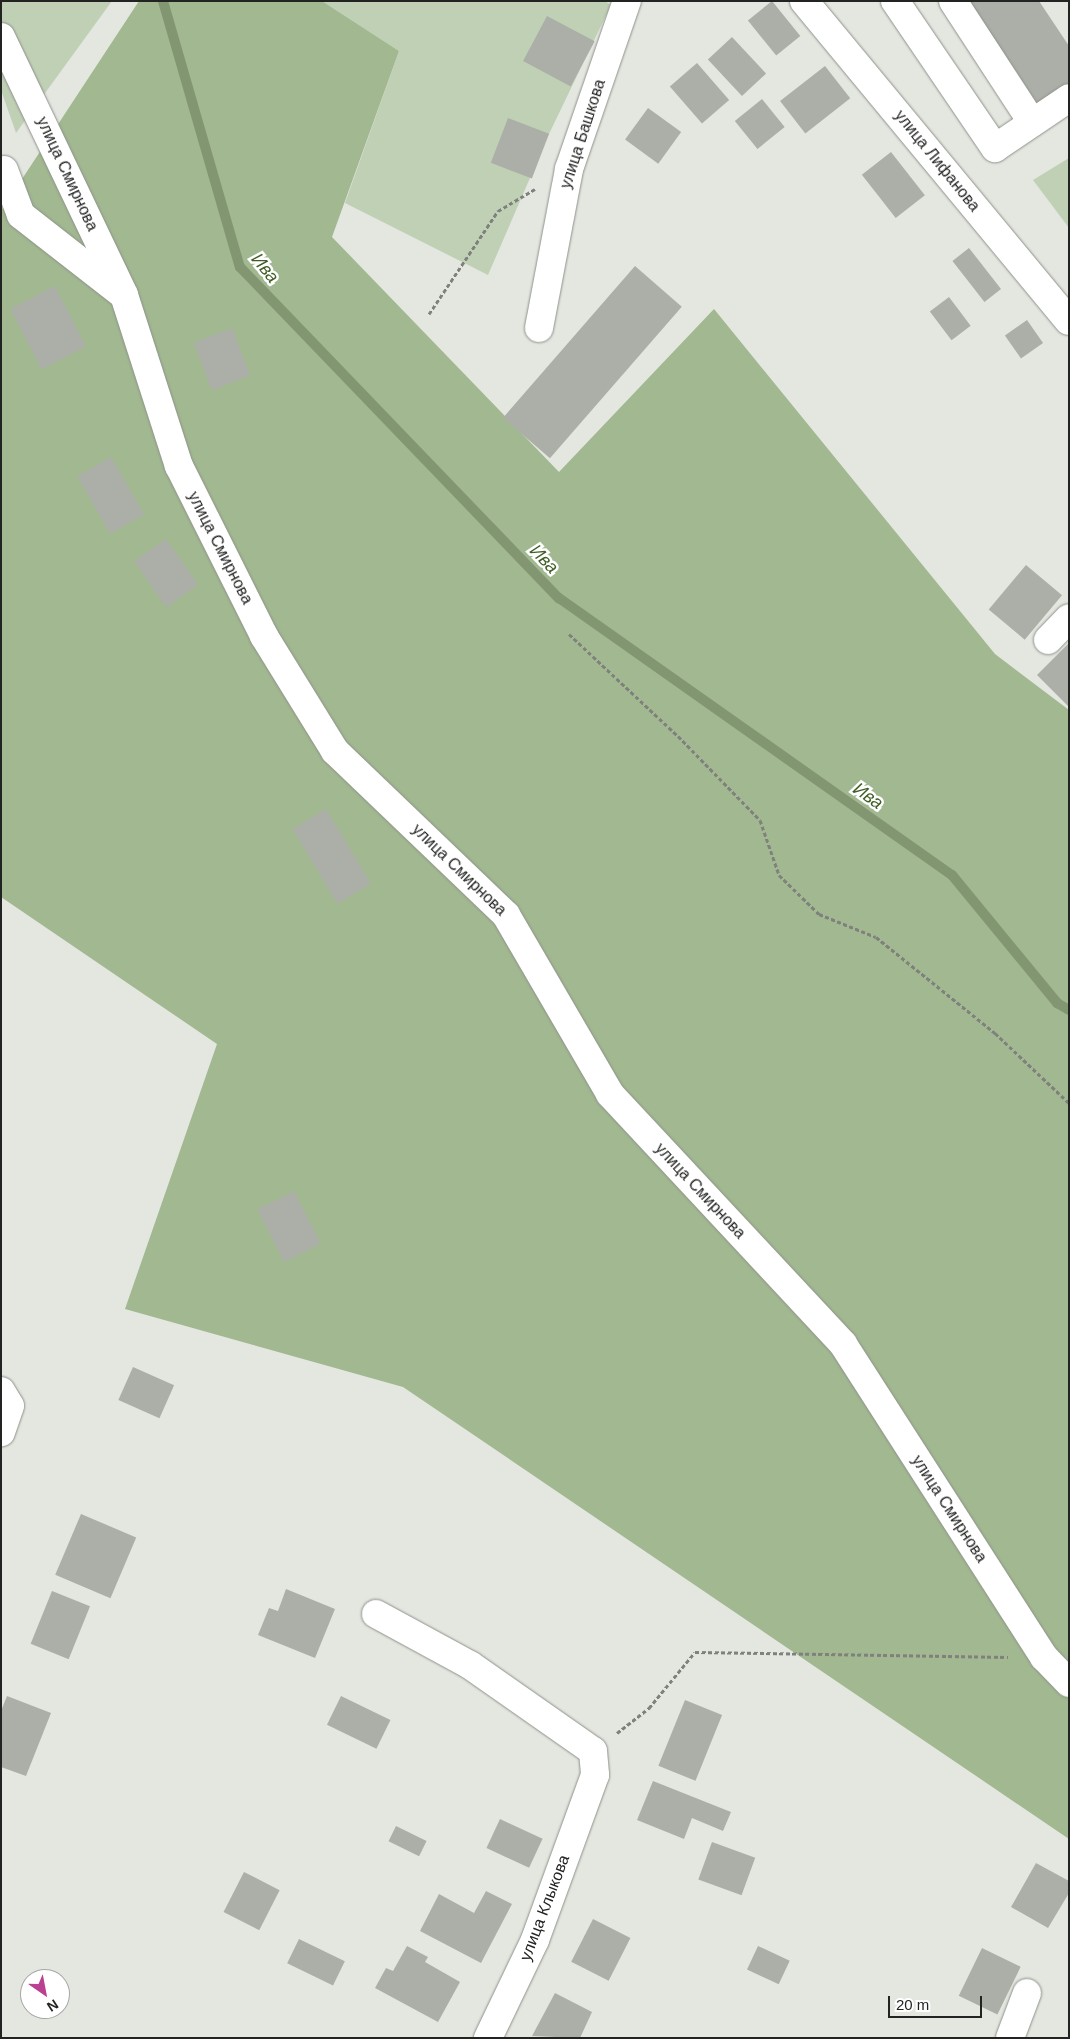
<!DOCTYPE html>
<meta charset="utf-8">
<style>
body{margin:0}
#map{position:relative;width:1070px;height:2039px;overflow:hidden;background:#e3e7e0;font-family:Arial,sans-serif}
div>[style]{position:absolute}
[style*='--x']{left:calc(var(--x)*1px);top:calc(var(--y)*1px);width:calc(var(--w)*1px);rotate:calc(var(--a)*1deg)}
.green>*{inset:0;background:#c0d0b5}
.forest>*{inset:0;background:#a1b890}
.stream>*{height:10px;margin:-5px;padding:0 5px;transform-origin:5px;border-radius:5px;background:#829771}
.building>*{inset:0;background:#abafa8;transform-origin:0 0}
.path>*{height:3px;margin-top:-1.5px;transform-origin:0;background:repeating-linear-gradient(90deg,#7e817c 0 4px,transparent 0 6.5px)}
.roads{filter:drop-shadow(0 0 1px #8e928b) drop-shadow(0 0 1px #8e928b)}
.minor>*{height:28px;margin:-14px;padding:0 14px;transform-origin:14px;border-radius:14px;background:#fff}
span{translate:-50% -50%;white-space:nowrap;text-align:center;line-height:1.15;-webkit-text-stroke:5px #fff;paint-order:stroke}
.street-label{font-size:16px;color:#222421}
.water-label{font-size:18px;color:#3f5d24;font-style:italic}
.frame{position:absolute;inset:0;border:2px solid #222421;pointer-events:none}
.north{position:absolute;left:20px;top:1969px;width:50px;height:50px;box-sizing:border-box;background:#fff;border:1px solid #a7a7a6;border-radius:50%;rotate:147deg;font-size:14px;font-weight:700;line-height:20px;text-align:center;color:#222421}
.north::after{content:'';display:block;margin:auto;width:18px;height:22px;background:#bb4091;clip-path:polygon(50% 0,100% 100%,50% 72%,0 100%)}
.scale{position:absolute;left:888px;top:1996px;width:94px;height:22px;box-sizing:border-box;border:2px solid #222421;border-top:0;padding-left:6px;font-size:15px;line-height:18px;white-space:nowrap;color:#222421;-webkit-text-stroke:4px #fff;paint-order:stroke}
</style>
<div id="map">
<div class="green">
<div style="clip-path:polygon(1px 1px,112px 1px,16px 133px,1px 90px)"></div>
<div style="clip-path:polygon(322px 1px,605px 1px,611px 5px,549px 134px,488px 275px,345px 203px,399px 51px)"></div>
<div style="clip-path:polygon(1069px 158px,1069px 228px,1033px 180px)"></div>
</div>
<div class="forest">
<div style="clip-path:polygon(139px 1px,322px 1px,399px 51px,332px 237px,559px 472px,714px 309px,995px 654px,1069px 710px,1069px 1839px,403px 1387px,125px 1309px,217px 1044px,1px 897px,1px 211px)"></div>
</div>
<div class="stream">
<div style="--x:163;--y:1;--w:277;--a:73.9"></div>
<div style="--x:240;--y:267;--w:460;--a:46.1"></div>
<div style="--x:559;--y:598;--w:481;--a:35.2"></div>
<div style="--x:952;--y:875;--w:166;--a:50.6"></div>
<div style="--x:1057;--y:1003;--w:14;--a:30"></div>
</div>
<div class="building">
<div style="left:772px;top:1px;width:45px;height:31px;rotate:51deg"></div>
<div style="clip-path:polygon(969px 1px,1039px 1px,1069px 46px,1069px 85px,1038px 105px)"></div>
<div style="left:547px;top:16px;width:54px;height:51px;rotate:28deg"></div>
<div style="left:732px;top:37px;width:50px;height:33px;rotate:47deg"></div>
<div style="left:697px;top:63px;width:49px;height:36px;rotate:49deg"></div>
<div style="left:825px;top:66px;width:41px;height:57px;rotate:52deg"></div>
<div style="left:762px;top:99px;width:36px;height:35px;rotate:51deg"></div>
<div style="left:648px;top:108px;width:41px;height:39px;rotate:36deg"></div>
<div style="left:508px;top:118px;width:44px;height:48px;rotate:21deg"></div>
<div style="left:891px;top:152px;width:55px;height:37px;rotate:52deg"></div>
<div style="left:969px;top:248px;width:52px;height:21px;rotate:52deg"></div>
<div style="left:635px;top:266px;width:62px;height:201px;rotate:41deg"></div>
<div style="left:55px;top:286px;width:68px;height:50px;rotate:63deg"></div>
<div style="left:949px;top:297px;width:36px;height:24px;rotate:53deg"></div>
<div style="left:1027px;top:320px;width:28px;height:27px;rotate:55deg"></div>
<div style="left:232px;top:328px;width:51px;height:41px;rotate:69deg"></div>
<div style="left:111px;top:457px;width:66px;height:39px;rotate:60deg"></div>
<div style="left:166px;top:539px;width:56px;height:39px;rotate:55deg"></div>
<div style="left:1026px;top:565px;width:47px;height:58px;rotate:40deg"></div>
<div style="clip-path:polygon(1069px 643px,1069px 707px,1037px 675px)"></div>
<div style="left:326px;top:809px;width:87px;height:39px;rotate:59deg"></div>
<div style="left:294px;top:1191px;width:59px;height:41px;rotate:63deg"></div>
<div style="left:133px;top:1367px;width:45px;height:36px;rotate:24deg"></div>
<div style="left:81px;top:1514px;width:60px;height:66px;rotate:23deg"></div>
<div style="clip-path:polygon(286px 1589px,335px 1609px,315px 1658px,258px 1635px,269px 1608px,278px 1611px)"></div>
<div style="left:52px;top:1591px;width:41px;height:57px;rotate:22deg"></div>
<div style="clip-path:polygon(7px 1696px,51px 1713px,26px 1776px,1px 1767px,1px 1711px)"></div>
<div style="left:341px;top:1696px;width:55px;height:32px;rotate:26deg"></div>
<div style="left:685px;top:1700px;width:40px;height:71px;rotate:22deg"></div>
<div style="clip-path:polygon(653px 1781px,731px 1812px,723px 1831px,692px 1818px,684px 1839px,637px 1820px)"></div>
<div style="left:500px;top:1819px;width:47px;height:32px;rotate:25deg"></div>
<div style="left:396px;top:1826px;width:34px;height:17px;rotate:26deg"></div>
<div style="left:712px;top:1842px;width:46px;height:40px;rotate:20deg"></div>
<div style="clip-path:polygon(1036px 1863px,1069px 1881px,1069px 1893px,1048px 1928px,1011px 1907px)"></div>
<div style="left:244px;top:1872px;width:40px;height:45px;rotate:27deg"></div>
<div style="clip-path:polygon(486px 1891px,512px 1904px,481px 1963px,420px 1931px,439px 1894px,474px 1913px)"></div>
<div style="left:593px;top:1919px;width:42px;height:48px;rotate:27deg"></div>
<div style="left:299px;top:1939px;width:51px;height:27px;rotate:26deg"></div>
<div style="clip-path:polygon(407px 1946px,428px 1957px,425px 1962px,460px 1982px,438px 2022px,375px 1988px,386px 1968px,393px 1971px)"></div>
<div style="left:758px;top:1946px;width:35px;height:26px;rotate:25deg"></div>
<div style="left:982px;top:1948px;width:43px;height:53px;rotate:26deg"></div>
<div style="clip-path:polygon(555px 1993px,592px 2012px,580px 2038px,532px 2036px)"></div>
</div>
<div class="path">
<div style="--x:429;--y:314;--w:124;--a:-56.2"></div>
<div style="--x:498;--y:211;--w:43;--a:-30.7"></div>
<div style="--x:569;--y:634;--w:149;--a:43.1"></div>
<div style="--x:678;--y:736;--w:117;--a:45.7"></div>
<div style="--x:760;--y:820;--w:58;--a:70.9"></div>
<div style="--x:779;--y:875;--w:56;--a:44.3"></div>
<div style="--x:819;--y:914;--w:61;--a:22"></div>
<div style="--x:876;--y:937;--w:153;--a:38.9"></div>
<div style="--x:995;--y:1033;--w:102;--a:43.4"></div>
<div style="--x:617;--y:1733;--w:41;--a:-38"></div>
<div style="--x:649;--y:1708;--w:72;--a:-50.6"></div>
<div style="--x:695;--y:1652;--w:313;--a:0.9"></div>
</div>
<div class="roads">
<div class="minor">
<div style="--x:804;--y:1;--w:415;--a:50.4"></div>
<div style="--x:895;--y:1;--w:178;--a:55.8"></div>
<div style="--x:995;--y:148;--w:89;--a:-34"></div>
<div style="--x:953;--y:1;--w:145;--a:56.9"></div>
<div style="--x:1;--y:37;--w:286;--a:64.5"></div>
<div style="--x:124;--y:295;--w:180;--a:72.2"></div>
<div style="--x:179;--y:466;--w:190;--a:63.4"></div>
<div style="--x:264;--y:636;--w:135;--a:58.3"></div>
<div style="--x:335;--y:751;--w:237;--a:43.8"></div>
<div style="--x:506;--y:915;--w:207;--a:59.8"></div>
<div style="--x:610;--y:1094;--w:342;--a:47"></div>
<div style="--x:843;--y:1344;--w:372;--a:57.3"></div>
<div style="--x:1044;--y:1657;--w:36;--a:46"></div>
<div style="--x:4;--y:170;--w:48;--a:69.3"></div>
<div style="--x:21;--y:215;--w:127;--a:38"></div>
<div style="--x:539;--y:328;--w:162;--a:-79.3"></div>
<div style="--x:569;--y:169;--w:178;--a:-71"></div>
<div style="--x:1048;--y:640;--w:30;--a:-46"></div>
<div style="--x:1;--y:1391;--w:17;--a:59"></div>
<div style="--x:10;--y:1406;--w:28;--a:109"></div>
<div style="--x:376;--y:1614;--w:107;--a:28.5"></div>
<div style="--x:470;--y:1665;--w:150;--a:35"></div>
<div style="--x:593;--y:1751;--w:24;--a:85"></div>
<div style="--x:595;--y:1775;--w:176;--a:110"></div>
<div style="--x:535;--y:1940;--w:109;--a:115.6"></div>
<div style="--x:1010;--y:2038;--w:48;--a:-69.3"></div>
</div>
</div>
<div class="street-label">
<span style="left:583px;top:134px;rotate:-72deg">улица Башкова</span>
<span style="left:937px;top:161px;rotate:51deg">улица Лифанова</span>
<span style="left:67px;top:174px;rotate:65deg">улица Смирнова</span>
<span style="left:220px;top:548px;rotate:63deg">улица Смирнова</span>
<span style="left:459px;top:870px;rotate:44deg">улица Смирнова</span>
<span style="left:700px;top:1191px;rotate:47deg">улица Смирнова</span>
<span style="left:949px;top:1509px;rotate:57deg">улица Смирнова</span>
<span style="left:545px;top:1908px;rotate:-69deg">улица Клыкова</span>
</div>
<div class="water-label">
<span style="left:265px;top:268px;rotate:51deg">Ива</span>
<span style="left:544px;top:559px;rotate:46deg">Ива</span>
<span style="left:868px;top:796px;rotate:35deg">Ива</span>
</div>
<div class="frame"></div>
<div class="north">N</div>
<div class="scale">20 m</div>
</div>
